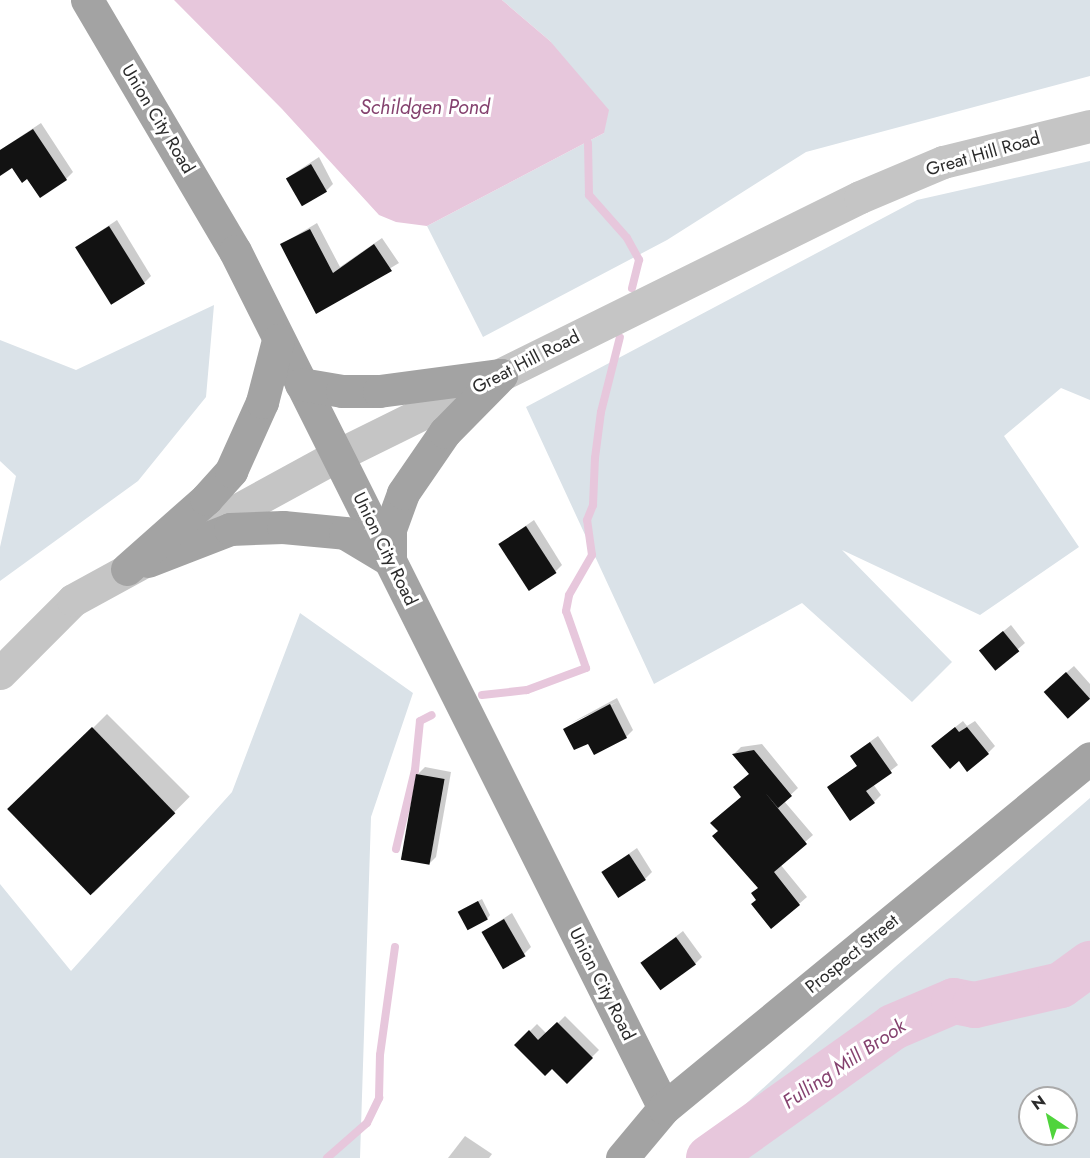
<!DOCTYPE html>
<style>
body{margin:0}
#map{position:relative;width:1090px;height:1158px;overflow:hidden;background:#fff;font-family:Jost,sans-serif}
div>[style]{position:absolute}
[style*='--x']{left:calc(var(--x)*1px);top:calc(var(--y)*1px);width:calc(var(--w)*1px);rotate:calc(var(--a)*1deg)}
.green>*{inset:0;background:#dae2e8}
.water>*{inset:0;background:#e7c7dc}
.shadow>*{inset:0;background:#0003;transform-origin:0 0}
.stream>*{height:8px;margin:-4px;padding:0 4px;transform-origin:4px;border-radius:4px;background:#e7c7dc}
.river>*{height:46px;margin:-23px;padding:0 23px;transform-origin:23px;border-radius:23px;background:#e7c7dc}
.building>*{inset:0;background:#121212;transform-origin:0 0}
.minor>*{height:33px;margin:-16.5px;padding:0 16.5px;transform-origin:16.5px;border-radius:16.5px;background:#c5c5c5}
.major>*{height:33px;margin:-16.5px;padding:0 16.5px;transform-origin:16.5px;border-radius:16.5px;background:#a3a3a3}
span{translate:-50% -50%;white-space:nowrap;text-align:center;line-height:1.15;-webkit-text-stroke:6px #fff;paint-order:stroke}
.street-label{font-size:18px;color:#2b2b2b}
.water-label{font-size:20px;color:#85426f;font-style:italic}
.north{position:absolute;left:1018px;top:1086px;width:60px;height:60px;box-sizing:border-box;background:#fff;border:2px solid #aaa;border-radius:50%;rotate:325deg;font-size:16px;font-weight:700;line-height:24px;text-align:center;color:#2b2b2b}
.north::after{content:'';display:block;margin:auto;width:21px;height:27px;background:#50d43c;clip-path:polygon(50% 0,100% 100%,50% 72%,0 100%)}
</style>
<div id="map">
<div class="green">
<div style="clip-path:polygon(502px 0,1090px 0,1090px 76px,806px 152px,667px 240px,483px 337px,427px 226px,604px 133px,550px 41px)"></div>
<div style="clip-path:polygon(1090px 161px,1090px 400px,1061px 388px,1004px 436px,1079px 547px,980px 615px,842px 550px,952px 662px,912px 702px,802px 603px,654px 684px,526px 407px,917px 200px)"></div>
<div style="clip-path:polygon(214px 305px,206px 397px,138px 481px,0 581px,0 547px,16px 476px,0 461px,0 340px,76px 370px)"></div>
<div style="clip-path:polygon(300px 613px,413px 693px,371px 817px,360px 1158px,0 1158px,0 884px,71px 971px,232px 792px)"></div>
<div style="clip-path:polygon(evenodd,1090px 798px,1090px 1158px,687px 1158px,895px 967px,1090px 798px,1030px 1098px,1066px 1098px,1066px 1134px,1030px 1134px,1030px 1098px)"></div>
</div>
<div class="water">
<div style="clip-path:polygon(174px 0,502px 0,550px 41px,609px 110px,604px 133px,427px 226px,396px 222px,379px 215px,282px 109px)"></div>
</div>
<div class="shadow">
<div style="clip-path:polygon(41px 123px,73px 172px,66px 179px,27px 177px,13px 166px,0 163px,0 150px)"></div>
<div style="clip-path:polygon(319px 157px,333px 184px,326px 191px,287px 178px)"></div>
<div style="clip-path:polygon(117px 220px,151px 276px,144px 283px,77px 247px)"></div>
<div style="clip-path:polygon(317px 223px,340px 267px,382px 238px,399px 263px,317px 312px,282px 244px)"></div>
<div style="clip-path:polygon(534px 520px,562px 565px,555px 572px,500px 544px)"></div>
<div style="clip-path:polygon(1011px 625px,1025px 643px,995px 669px,988px 644px)"></div>
<div style="clip-path:polygon(1074px 666px,1090px 684px,1090px 699px,1068px 718px,1052px 685px)"></div>
<div style="clip-path:polygon(617px 698px,633px 730px,626px 737px,588px 742px,565px 729px,617px 702px,571px 723px)"></div>
<div style="left:107px;top:714px;width:117px;height:136px;rotate:45deg"></div>
<div style="clip-path:polygon(963px 721px,967px 726px,975px 721px,995px 746px,988px 753px,940px 739px)"></div>
<div style="clip-path:polygon(878px 736px,898px 765px,873px 784px,881px 795px,874px 802px,829px 788px,858px 765px,860px 749px)"></div>
<div style="clip-path:polygon(762px 744px,798px 788px,784px 801px,813px 835px,780px 864px,807px 897px,799px 904px,759px 887px,719px 831px,743px 796px,735px 787px,750px 773px,734px 754px,741px 747px)"></div>
<div style="clip-path:polygon(425px 767px,451px 772px,436px 857px,429px 864px,418px 774px)"></div>
<div style="clip-path:polygon(637px 848px,652px 872px,645px 879px,603px 872px)"></div>
<div style="clip-path:polygon(482px 899px,490px 915px,487px 919px,459px 911px)"></div>
<div style="clip-path:polygon(512px 913px,531px 947px,524px 954px,483px 932px)"></div>
<div style="clip-path:polygon(683px 931px,702px 957px,695px 964px,642px 963px)"></div>
<div style="clip-path:polygon(565px 1016px,599px 1050px,567px 1082px,552px 1067px,516px 1045px,537px 1024px,547px 1034px)"></div>
<div style="clip-path:polygon(465px 1136px,492px 1154px,489px 1158px,448px 1158px)"></div>
</div>
<div class="stream">
<div style="--x:588;--y:143;--w:52;--a:88.9"></div>
<div style="--x:589;--y:195;--w:57;--a:48.5"></div>
<div style="--x:627;--y:238;--w:25;--a:61"></div>
<div style="--x:639;--y:260;--w:29;--a:104"></div>
<div style="--x:482;--y:695;--w:45;--a:-6.3"></div>
<div style="--x:527;--y:690;--w:63;--a:-20.4"></div>
<div style="--x:586;--y:668;--w:60;--a:-109.3"></div>
<div style="--x:566;--y:611;--w:16;--a:-79"></div>
<div style="--x:569;--y:595;--w:46;--a:-60.1"></div>
<div style="--x:592;--y:555;--w:35;--a:-98"></div>
<div style="--x:587;--y:520;--w:16;--a:-68"></div>
<div style="--x:593;--y:505;--w:47;--a:-87.6"></div>
<div style="--x:595;--y:458;--w:46;--a:-82.6"></div>
<div style="--x:601;--y:412;--w:77;--a:-75.8"></div>
<div style="--x:396;--y:849;--w:81;--a:-76.5"></div>
<div style="--x:415;--y:770;--w:49;--a:-84.2"></div>
<div style="--x:420;--y:721;--w:13;--a:-27"></div>
<div style="--x:327;--y:1158;--w:53;--a:-41.2"></div>
<div style="--x:367;--y:1123;--w:28;--a:-64"></div>
<div style="--x:379;--y:1098;--w:43;--a:-88.7"></div>
<div style="--x:380;--y:1055;--w:109;--a:-82.1"></div>
</div>
<div class="river">
<div style="--x:709;--y:1158;--w:226;--a:-35.4"></div>
<div style="--x:893;--y:1027;--w:66;--a:-23.1"></div>
<div style="--x:954;--y:1001;--w:21;--a:11"></div>
<div style="--x:975;--y:1005;--w:88;--a:-13.1"></div>
<div style="--x:1061;--y:985;--w:36;--a:-36"></div>
</div>
<div class="building">
<div style="clip-path:polygon(33px 129px,67px 180px,40px 198px,27px 179px,22px 183px,12px 168px,0 176px,0 150px)"></div>
<div style="left:311px;top:164px;width:32px;height:29px;rotate:60deg"></div>
<div style="left:109px;top:226px;width:68px;height:40px;rotate:58deg"></div>
<div style="clip-path:polygon(310px 229px,333px 273px,374px 244px,392px 271px,316px 314px,280px 244px)"></div>
<div style="left:526px;top:526px;width:56px;height:33px;rotate:57deg"></div>
<div style="left:1003px;top:631px;width:26px;height:31px;rotate:51deg"></div>
<div style="left:1066px;top:672px;width:36px;height:30px;rotate:48deg"></div>
<div style="clip-path:polygon(610px 704px,627px 738px,594px 755px,588px 744px,574px 750px,563px 729px)"></div>
<div style="left:92px;top:727px;width:120px;height:118px;rotate:46deg"></div>
<div style="clip-path:polygon(955px 727px,959px 732px,967px 727px,989px 754px,967px 772px,959px 761px,950px 769px,931px 746px)"></div>
<div style="clip-path:polygon(870px 742px,892px 773px,866px 791px,875px 803px,850px 821px,827px 787px,857px 766px,850px 756px)"></div>
<div style="clip-path:polygon(754px 750px,792px 796px,778px 808px,763px 790px,807px 844px,774px 872px,800px 905px,771px 929px,751px 904px,756px 900px,751px 893px,758px 888px,712px 836px,718px 831px,710px 823px,741px 797px,733px 787px,749px 774px,732px 754px)"></div>
<div style="left:416px;top:774px;width:29px;height:87px;rotate:10deg"></div>
<div style="left:629px;top:854px;width:31px;height:33px;rotate:57deg"></div>
<div style="left:478px;top:901px;width:21px;height:23px;rotate:62deg"></div>
<div style="left:504px;top:919px;width:43px;height:26px;rotate:60deg"></div>
<div style="left:676px;top:937px;width:34px;height:44px;rotate:54deg"></div>
<div style="clip-path:polygon(557px 1022px,593px 1058px,567px 1084px,552px 1069px,545px 1076px,514px 1045px,529px 1030px,538px 1040px)"></div>
</div>
<div class="minor">
<div style="--x:0;--y:673;--w:103;--a:-45"></div>
<div style="--x:73;--y:600;--w:302;--a:-28.7"></div>
<div style="--x:338;--y:455;--w:582;--a:-26.3"></div>
<div style="--x:860;--y:197;--w:90;--a:-22.9"></div>
<div style="--x:943;--y:162;--w:151;--a:-13.8"></div>
</div>
<div class="major">
<div style="--x:87;--y:0;--w:291;--a:59.5"></div>
<div style="--x:235;--y:251;--w:958;--a:63.41"></div>
<div style="--x:301;--y:384;--w:42;--a:9.7"></div>
<div style="--x:342;--y:391;--w:37;--a:0"></div>
<div style="--x:379;--y:391;--w:123;--a:-7.5"></div>
<div style="--x:390;--y:560;--w:31;--a:-90"></div>
<div style="--x:390;--y:529;--w:38;--a:-70"></div>
<div style="--x:403;--y:493;--w:74;--a:-55.5"></div>
<div style="--x:445;--y:432;--w:80;--a:-45.5"></div>
<div style="--x:148;--y:561;--w:88;--a:-21.3"></div>
<div style="--x:230;--y:529;--w:53;--a:-2.2"></div>
<div style="--x:283;--y:527;--w:62;--a:5.5"></div>
<div style="--x:345;--y:533;--w:52;--a:31"></div>
<div style="--x:127;--y:569;--w:106;--a:-41.5"></div>
<div style="--x:206;--y:499;--w:38;--a:-48"></div>
<div style="--x:231;--y:471;--w:76;--a:-65.8"></div>
<div style="--x:262;--y:402;--w:64;--a:-75.5"></div>
<div style="--x:622;--y:1158;--w:65;--a:-50"></div>
<div style="--x:664;--y:1108;--w:551;--a:-39.41"></div>
</div>
<div class="street-label">
<span style="left:158px;top:119px;rotate:59deg">Union City Road</span>
<span style="left:983px;top:154px;rotate:-16deg">Great Hill Road</span>
<span style="left:526px;top:362px;rotate:-27deg">Great Hill Road</span>
<span style="left:385px;top:549px;rotate:64deg">Union City Road</span>
<span style="left:852px;top:954px;rotate:-39deg">Prospect Street</span>
<span style="left:602px;top:984px;rotate:63deg">Union City Road</span>
</div>
<div class="water-label">
<span style="left:425px;top:107px">Schildgen Pond</span>
<span style="left:844px;top:1064px;rotate:-34deg">Fulling Mill Brook</span>
</div>
<div class="north">N</div>
</div>
